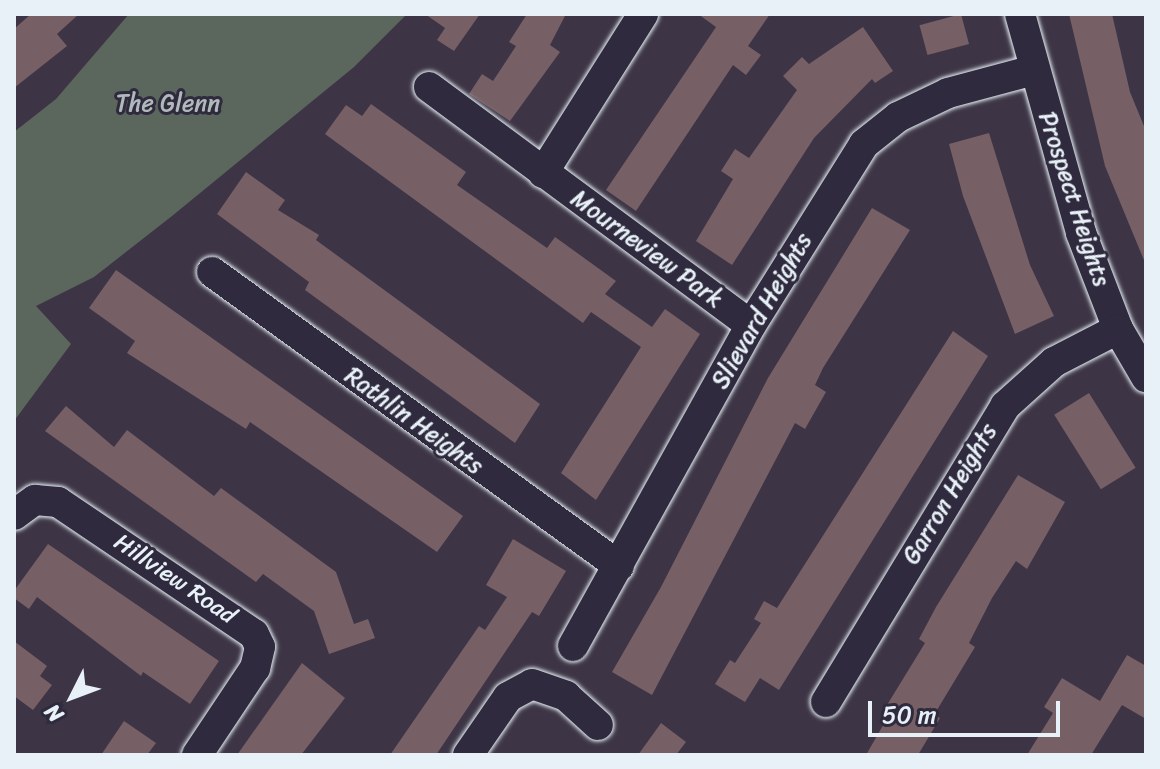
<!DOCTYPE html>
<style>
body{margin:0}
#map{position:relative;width:1160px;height:769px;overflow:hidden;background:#3d3545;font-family:Sriracha,sans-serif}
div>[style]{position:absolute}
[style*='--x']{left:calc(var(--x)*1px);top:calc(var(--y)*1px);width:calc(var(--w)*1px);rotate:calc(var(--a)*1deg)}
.green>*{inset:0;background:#5b675d}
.building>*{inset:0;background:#765f65;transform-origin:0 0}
.roads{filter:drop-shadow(0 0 2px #e8f1f8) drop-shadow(0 0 2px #e8f1f8)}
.street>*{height:30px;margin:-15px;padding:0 15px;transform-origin:15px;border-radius:15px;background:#2f2a3d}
span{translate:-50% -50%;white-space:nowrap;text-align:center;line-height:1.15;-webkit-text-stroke:6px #2f2a3d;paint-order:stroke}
.park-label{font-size:24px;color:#b0baba}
.street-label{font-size:24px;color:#e8f1f8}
.frame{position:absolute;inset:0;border:16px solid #e8f1f8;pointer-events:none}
.north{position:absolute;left:32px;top:657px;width:80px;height:80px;-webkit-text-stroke:6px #2f2a3d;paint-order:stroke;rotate:228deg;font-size:22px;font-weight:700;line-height:32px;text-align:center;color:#e8f1f8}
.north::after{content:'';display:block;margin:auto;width:28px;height:36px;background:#e8f1f8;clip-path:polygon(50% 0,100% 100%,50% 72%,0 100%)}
.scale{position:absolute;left:868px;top:701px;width:192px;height:36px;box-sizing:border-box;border:4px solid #e8f1f8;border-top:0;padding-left:10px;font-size:24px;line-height:28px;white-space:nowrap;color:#e8f1f8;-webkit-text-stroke:6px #2f2a3d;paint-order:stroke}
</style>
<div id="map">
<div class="green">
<div style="clip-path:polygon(129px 14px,407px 14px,354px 67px,172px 216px,94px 277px,36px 306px,71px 344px,14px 421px,14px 132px,56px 99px)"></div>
</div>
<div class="building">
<div style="clip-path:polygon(31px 14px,79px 14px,57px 34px,67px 46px,14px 88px,14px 29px)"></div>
<div style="clip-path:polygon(425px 14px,480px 14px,454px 51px,437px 40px,445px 28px)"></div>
<div style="clip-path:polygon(527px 14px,566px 14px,550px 45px,560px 52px,510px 121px,469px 94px,482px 74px,493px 81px,516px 46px,509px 42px)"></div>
<div style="clip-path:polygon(698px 14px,770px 14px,748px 46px,761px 55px,746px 75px,733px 65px,636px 211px,606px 190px,716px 27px)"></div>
<div style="left:961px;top:14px;width:31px;height:43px;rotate:75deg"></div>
<div style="clip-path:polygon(1069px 14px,1112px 14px,1130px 92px,1146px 131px,1146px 265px,1105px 166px)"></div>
<div style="clip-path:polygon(863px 27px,893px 71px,875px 83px,872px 79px,814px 138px,732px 265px,696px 241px,733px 179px,721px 171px,735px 149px,749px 158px,797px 90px,783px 76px,802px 57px,809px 64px)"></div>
<div style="clip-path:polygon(371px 104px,466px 172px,457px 185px,547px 248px,555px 237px,616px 281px,605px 294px,652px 327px,665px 309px,700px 334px,596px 500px,561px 473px,641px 347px,591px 312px,583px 323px,325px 134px,346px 105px,362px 116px)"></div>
<div style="clip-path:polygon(989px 133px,1030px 265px,1054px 316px,1015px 334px,963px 196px,949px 144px)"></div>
<div style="clip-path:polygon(246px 172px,285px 200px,278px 210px,319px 235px,316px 240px,540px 404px,515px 443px,305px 290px,309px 282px,217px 214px)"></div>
<div style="clip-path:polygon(872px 208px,910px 230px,823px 368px,815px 385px,826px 392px,805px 429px,795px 423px,652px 695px,612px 672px,661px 587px,768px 378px)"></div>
<div style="clip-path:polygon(116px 270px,463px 516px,437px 552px,250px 422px,246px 429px,127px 353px,135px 341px,89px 308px)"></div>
<div style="clip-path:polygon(953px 331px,988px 356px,779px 690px,760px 678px,745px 702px,715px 684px,730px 660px,735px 663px,761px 623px,754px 619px,764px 601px,777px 608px)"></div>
<div style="left:1089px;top:393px;width:88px;height:41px;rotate:58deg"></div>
<div style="clip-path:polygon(66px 406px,114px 447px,127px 430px,214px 496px,221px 488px,336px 572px,354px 624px,368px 619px,375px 638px,329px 654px,314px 611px,263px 574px,256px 582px,45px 431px)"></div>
<div style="clip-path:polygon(1018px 475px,1065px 502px,1027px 569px,1016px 561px,992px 598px,969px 643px,975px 647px,934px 715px,940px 718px,918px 755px,866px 755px,893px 708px,887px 705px,925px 643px,919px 639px,936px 607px)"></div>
<div style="clip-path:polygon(513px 539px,566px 571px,539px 616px,532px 612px,436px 755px,390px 755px,479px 626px,485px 630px,507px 597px,486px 585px)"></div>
<div style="clip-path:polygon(48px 544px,219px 661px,190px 704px,143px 672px,141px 676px,37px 597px,29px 609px,14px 598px,14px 591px)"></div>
<div style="clip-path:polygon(14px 641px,47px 666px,40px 676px,52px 685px,33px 710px,14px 696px)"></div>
<div style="clip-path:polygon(1127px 655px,1146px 666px,1146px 719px,1122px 705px,1091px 755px,1027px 755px,1053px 713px,1044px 707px,1062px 678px,1100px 701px)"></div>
<div style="clip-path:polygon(302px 663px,345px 698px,301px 755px,237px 755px)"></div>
<div style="clip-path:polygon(124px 721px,156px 743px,147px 755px,101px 755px)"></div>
<div style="clip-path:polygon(661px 723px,686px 742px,676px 755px,638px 755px)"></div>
</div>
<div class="roads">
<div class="street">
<div style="--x:1020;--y:14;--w:227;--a:74.4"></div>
<div style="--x:1081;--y:233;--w:103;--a:68.9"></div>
<div style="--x:1118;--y:329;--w:56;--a:59.7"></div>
<div style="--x:429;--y:87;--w:400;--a:36.5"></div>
<div style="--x:543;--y:173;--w:188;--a:-57.8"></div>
<div style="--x:212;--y:272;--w:502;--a:35.84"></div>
<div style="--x:14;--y:515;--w:26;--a:-36"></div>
<div style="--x:35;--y:500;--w:23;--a:5"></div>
<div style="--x:58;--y:502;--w:236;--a:34"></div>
<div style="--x:254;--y:634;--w:14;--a:65"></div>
<div style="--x:260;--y:647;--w:22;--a:103"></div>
<div style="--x:255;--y:668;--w:105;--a:123.7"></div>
<div style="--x:573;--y:646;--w:367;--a:-61"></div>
<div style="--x:751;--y:325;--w:213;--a:-58"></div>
<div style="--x:864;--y:144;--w:43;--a:-38.5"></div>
<div style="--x:898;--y:117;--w:55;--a:-25.6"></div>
<div style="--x:948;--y:93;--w:89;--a:-15"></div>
<div style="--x:826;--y:702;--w:346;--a:-58.8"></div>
<div style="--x:1005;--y:406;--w:66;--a:-41.9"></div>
<div style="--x:1054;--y:362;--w:72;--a:-27.3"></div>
<div style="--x:468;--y:755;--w:70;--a:-55.4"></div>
<div style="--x:508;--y:697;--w:27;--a:-28"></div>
<div style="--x:532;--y:684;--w:36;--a:19"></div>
<div style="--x:566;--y:696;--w:43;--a:42.2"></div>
</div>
</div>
<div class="park-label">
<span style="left:168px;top:104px">The Glenn</span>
</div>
<div class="street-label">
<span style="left:1074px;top:199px;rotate:72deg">Prospect Heights</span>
<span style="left:647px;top:249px;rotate:36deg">Mourneview Park</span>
<span style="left:762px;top:311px;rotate:-60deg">Slievard Heights</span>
<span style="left:414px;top:421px;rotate:36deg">Rathlin Heights</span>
<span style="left:950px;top:494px;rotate:-59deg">Garron Heights</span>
<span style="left:175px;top:579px;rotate:34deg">Hillview Road</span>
</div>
<div class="frame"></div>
<div class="north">N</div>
<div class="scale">50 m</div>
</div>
